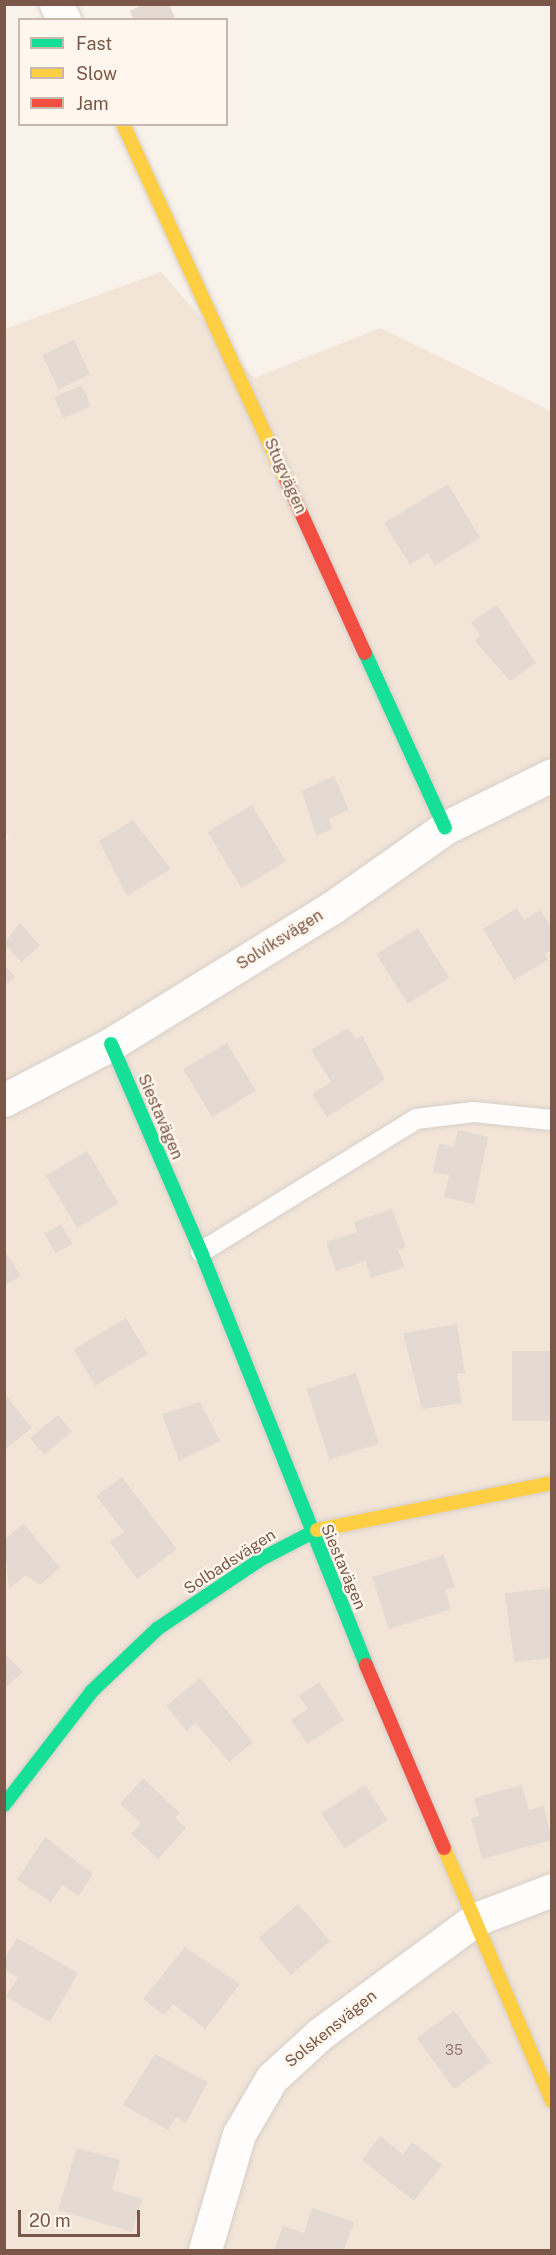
<!DOCTYPE html>
<meta charset="utf-8">
<style>
body{margin:0}
#map{position:relative;width:556px;height:2255px;overflow:hidden;background:#f8f2eb;font-family:"Public Sans",sans-serif}
div>[style]{position:absolute}
[style*='--x']{left:calc(var(--x)*1px);top:calc(var(--y)*1px);width:calc(var(--w)*1px);rotate:calc(var(--a)*1deg)}
.residential>*{inset:0;background:#f2e5d8}
.building>*{inset:0;background:#e5dad2;transform-origin:0 0}
.roads{filter:drop-shadow(0 0 2px #d7cec8) drop-shadow(0 0 2px #d7cec8)}
.lane>*{height:20px;margin:-10px;padding:0 10px;transform-origin:10px;border-radius:10px;background:#fefdfc}
.street>*{height:33px;margin:-16.5px;padding:0 16.5px;transform-origin:16.5px;border-radius:16.5px;background:#fefdfc}
.fast>*{height:14px;margin:-7px;padding:0 7px;transform-origin:7px;border-radius:7px;background:#16e098}
.slow>*{height:14px;margin:-7px;padding:0 7px;transform-origin:7px;border-radius:7px;background:#ffcf43}
.jam>*{height:14px;margin:-7px;padding:0 7px;transform-origin:7px;border-radius:7px;background:#f24e42}
span{translate:-50% -50%;white-space:nowrap;text-align:center;line-height:1.15;-webkit-text-stroke:4.5px #fff7ed;paint-order:stroke}
.number-label{font-size:14px;color:#967a6d}
.number-label span{-webkit-text-stroke-width:0}
.street-label{font-size:16px;color:#7a5748}
.frame{position:absolute;inset:0;border:6px solid #7a5748;pointer-events:none}
.legend{position:absolute;left:18px;top:18px;width:210px;height:108px;box-sizing:border-box;background:#fff7ed;border:2px solid #cab7ab;margin:0;padding:8px 10px;list-style:none;font-size:18px;color:#7a5748}
.legend li{display:flex;align-items:center;gap:12px;height:30px}
.legend b{width:30px;border:2px solid #cab7ab}
.scale{position:absolute;left:18px;top:2210px;width:122px;height:27px;box-sizing:border-box;border:3px solid #7a5748;border-top:0;padding-left:8px;font-size:18px;line-height:21px;white-space:nowrap;color:#7a5748;-webkit-text-stroke:4px #fff7ed;paint-order:stroke}
</style>
<div id="map">
<div class="residential">
<div style="clip-path:polygon(161px 272px,254px 378px,380px 328px,551px 411px,551px 2250px,5px 2250px,4px 841px,9px 838px,4px 827px,5px 329px)"></div>
</div>
<div class="building">
<div style="clip-path:polygon(143px 4px,169px 4px,175px 18px,134px 20px,130px 11px)"></div>
<div style="left:74px;top:340px;width:38px;height:35px;rotate:65deg"></div>
<div style="left:82px;top:385px;width:23px;height:30px;rotate:67deg"></div>
<div style="clip-path:polygon(448px 484px,480px 538px,435px 565px,428px 553px,410px 565px,384px 523px)"></div>
<div style="clip-path:polygon(497px 605px,536px 663px,510px 681px,474px 640px,480px 636px,471px 622px)"></div>
<div style="clip-path:polygon(334px 776px,349px 810px,329px 819px,333px 829px,316px 836px,302px 791px)"></div>
<div style="left:252px;top:805px;width:66px;height:52px;rotate:59deg"></div>
<div style="clip-path:polygon(133px 820px,171px 869px,127px 896px,99px 841px)"></div>
<div style="clip-path:polygon(517px 908px,524px 920px,540px 910px,552px 928px,552px 950px,545px 954px,548px 960px,514px 980px,483px 929px)"></div>
<div style="clip-path:polygon(20px 923px,40px 946px,21px 962px,4px 943px)"></div>
<div style="left:418px;top:928px;width:59px;height:49px;rotate:58deg"></div>
<div style="clip-path:polygon(4px 964px,15px 977px,4px 986px)"></div>
<div style="clip-path:polygon(348px 1028px,356px 1039px,362px 1035px,385px 1080px,327px 1117px,312px 1094px,331px 1082px,311px 1050px)"></div>
<div style="left:227px;top:1043px;width:56px;height:51px;rotate:59deg"></div>
<div style="clip-path:polygon(458px 1130px,488px 1137px,474px 1204px,444px 1197px,449px 1175px,433px 1172px,439px 1143px,454px 1147px)"></div>
<div style="left:87px;top:1151px;width:61px;height:48px;rotate:59deg"></div>
<div style="clip-path:polygon(392px 1209px,406px 1247px,398px 1250px,405px 1267px,371px 1278px,366px 1261px,336px 1271px,326px 1242px,357px 1232px,354px 1222px)"></div>
<div style="left:61px;top:1224px;width:23px;height:19px;rotate:61deg"></div>
<div style="clip-path:polygon(7px 1254px,21px 1276px,4px 1286px,4px 1256px)"></div>
<div style="left:126px;top:1318px;width:42px;height:61px;rotate:59deg"></div>
<div style="clip-path:polygon(457px 1324px,465px 1373px,457px 1374px,462px 1403px,422px 1409px,403px 1333px)"></div>
<div style="left:552px;top:1351px;width:70px;height:40px;rotate:90deg"></div>
<div style="left:356px;top:1373px;width:74px;height:52px;rotate:72deg"></div>
<div style="clip-path:polygon(4px 1393px,32px 1428px,4px 1450px)"></div>
<div style="clip-path:polygon(200px 1402px,220px 1441px,179px 1461px,162px 1414px)"></div>
<div style="left:58px;top:1415px;width:22px;height:36px;rotate:51deg"></div>
<div style="clip-path:polygon(122px 1477px,177px 1549px,137px 1579px,110px 1542px,124px 1532px,96px 1496px)"></div>
<div style="clip-path:polygon(24px 1524px,60px 1568px,40px 1585px,26px 1575px,9px 1589px,4px 1539px)"></div>
<div style="clip-path:polygon(444px 1555px,455px 1587px,445px 1590px,451px 1609px,389px 1629px,372px 1577px)"></div>
<div style="clip-path:polygon(552px 1588px,552px 1658px,514px 1662px,505px 1593px)"></div>
<div style="clip-path:polygon(4px 1653px,23px 1672px,4px 1689px)"></div>
<div style="clip-path:polygon(200px 1678px,253px 1742px,229px 1762px,196px 1723px,187px 1731px,166px 1706px)"></div>
<div style="clip-path:polygon(319px 1682px,344px 1720px,307px 1744px,291px 1720px,308px 1709px,299px 1696px)"></div>
<div style="clip-path:polygon(143px 1778px,180px 1813px,175px 1818px,186px 1828px,158px 1859px,131px 1834px,141px 1823px,120px 1804px)"></div>
<div style="left:365px;top:1785px;width:42px;height:52px;rotate:57deg"></div>
<div style="clip-path:polygon(522px 1785px,529px 1810px,544px 1806px,552px 1840px,482px 1859px,471px 1818px,479px 1816px,474px 1798px)"></div>
<div style="clip-path:polygon(45px 1837px,93px 1874px,79px 1896px,62px 1885px,51px 1902px,17px 1880px)"></div>
<div style="left:298px;top:1904px;width:49px;height:52px;rotate:49deg"></div>
<div style="clip-path:polygon(17px 1938px,78px 1973px,50px 2022px,6px 1997px,18px 1977px,4px 1970px,4px 1959px)"></div>
<div style="clip-path:polygon(185px 1947px,240px 1984px,205px 2029px,173px 2004px,164px 2015px,143px 1999px)"></div>
<div style="left:454px;top:2011px;width:63px;height:46px;rotate:54deg"></div>
<div style="clip-path:polygon(155px 2054px,208px 2082px,186px 2123px,176px 2117px,168px 2130px,123px 2105px)"></div>
<div style="clip-path:polygon(380px 2136px,403px 2154px,412px 2142px,442px 2165px,414px 2201px,362px 2160px)"></div>
<div style="clip-path:polygon(77px 2148px,120px 2160px,112px 2190px,142px 2199px,132px 2232px,58px 2210px)"></div>
<div style="clip-path:polygon(312px 2208px,354px 2222px,344px 2250px,274px 2250px,283px 2226px,304px 2233px)"></div>
</div>
<div class="roads">
<div class="lane">
<div style="--x:201;--y:1252;--w:253;--a:-31.7"></div>
<div style="--x:416;--y:1119;--w:58;--a:-6.9"></div>
<div style="--x:474;--y:1112;--w:78;--a:5.9"></div>
</div>
<div class="street">
<div style="--x:56;--y:4;--w:18;--a:63"></div>
<div style="--x:4;--y:1100;--w:121;--a:-27.6"></div>
<div style="--x:111;--y:1044;--w:261;--a:-31.7"></div>
<div style="--x:333;--y:907;--w:137;--a:-35.2"></div>
<div style="--x:445;--y:828;--w:119;--a:-26.4"></div>
<div style="--x:205;--y:2250;--w:121;--a:-73.7"></div>
<div style="--x:239;--y:2134;--w:65;--a:-59.5"></div>
<div style="--x:272;--y:2078;--w:65;--a:-42.5"></div>
<div style="--x:320;--y:2034;--w:194;--a:-36.4"></div>
<div style="--x:476;--y:1919;--w:81;--a:-20.9"></div>
</div>
<div class="fast">
<div style="--x:365;--y:653;--w:192;--a:65.4"></div>
<div style="--x:111;--y:1044;--w:227;--a:66.6"></div>
<div style="--x:201;--y:1252;--w:445;--a:68.2"></div>
<div style="--x:4;--y:1805;--w:144;--a:-52.3"></div>
<div style="--x:92;--y:1691;--w:90;--a:-43.6"></div>
<div style="--x:157;--y:1629;--w:125;--a:-33.9"></div>
<div style="--x:261;--y:1559;--w:63;--a:-27.4"></div>
</div>
<div class="slow">
<div style="--x:123;--y:124;--w:392;--a:65.4"></div>
<div style="--x:317;--y:1530;--w:240;--a:-11.3"></div>
<div style="--x:444;--y:1848;--w:275;--a:66.9"></div>
</div>
<div class="jam">
<div style="--x:286;--y:480;--w:190;--a:65.5"></div>
<div style="--x:366;--y:1665;--w:199;--a:66.9"></div>
</div>
</div>
<div class="number-label">
<span style="left:454px;top:2050px">35</span>
</div>
<div class="street-label">
<span style="left:285px;top:476px;rotate:66deg">Stugvägen</span>
<span style="left:280px;top:940px;rotate:-32deg">Solviksvägen</span>
<span style="left:160px;top:1117px;rotate:67deg">Siestavägen</span>
<span style="left:230px;top:1562px;rotate:-33deg">Solbadsvägen</span>
<span style="left:343px;top:1567px;rotate:67deg">Siestavägen</span>
<span style="left:331px;top:2029px;rotate:-39deg">Solskensvägen</span>
</div>
<div class="frame"></div>
<ul class="legend">
<li><b style="height:8px;background:#16e098"></b>Fast</li>
<li><b style="height:8px;background:#ffcf43"></b>Slow</li>
<li><b style="height:8px;background:#f24e42"></b>Jam</li>
</ul>
<div class="scale">20 m</div>
</div>
